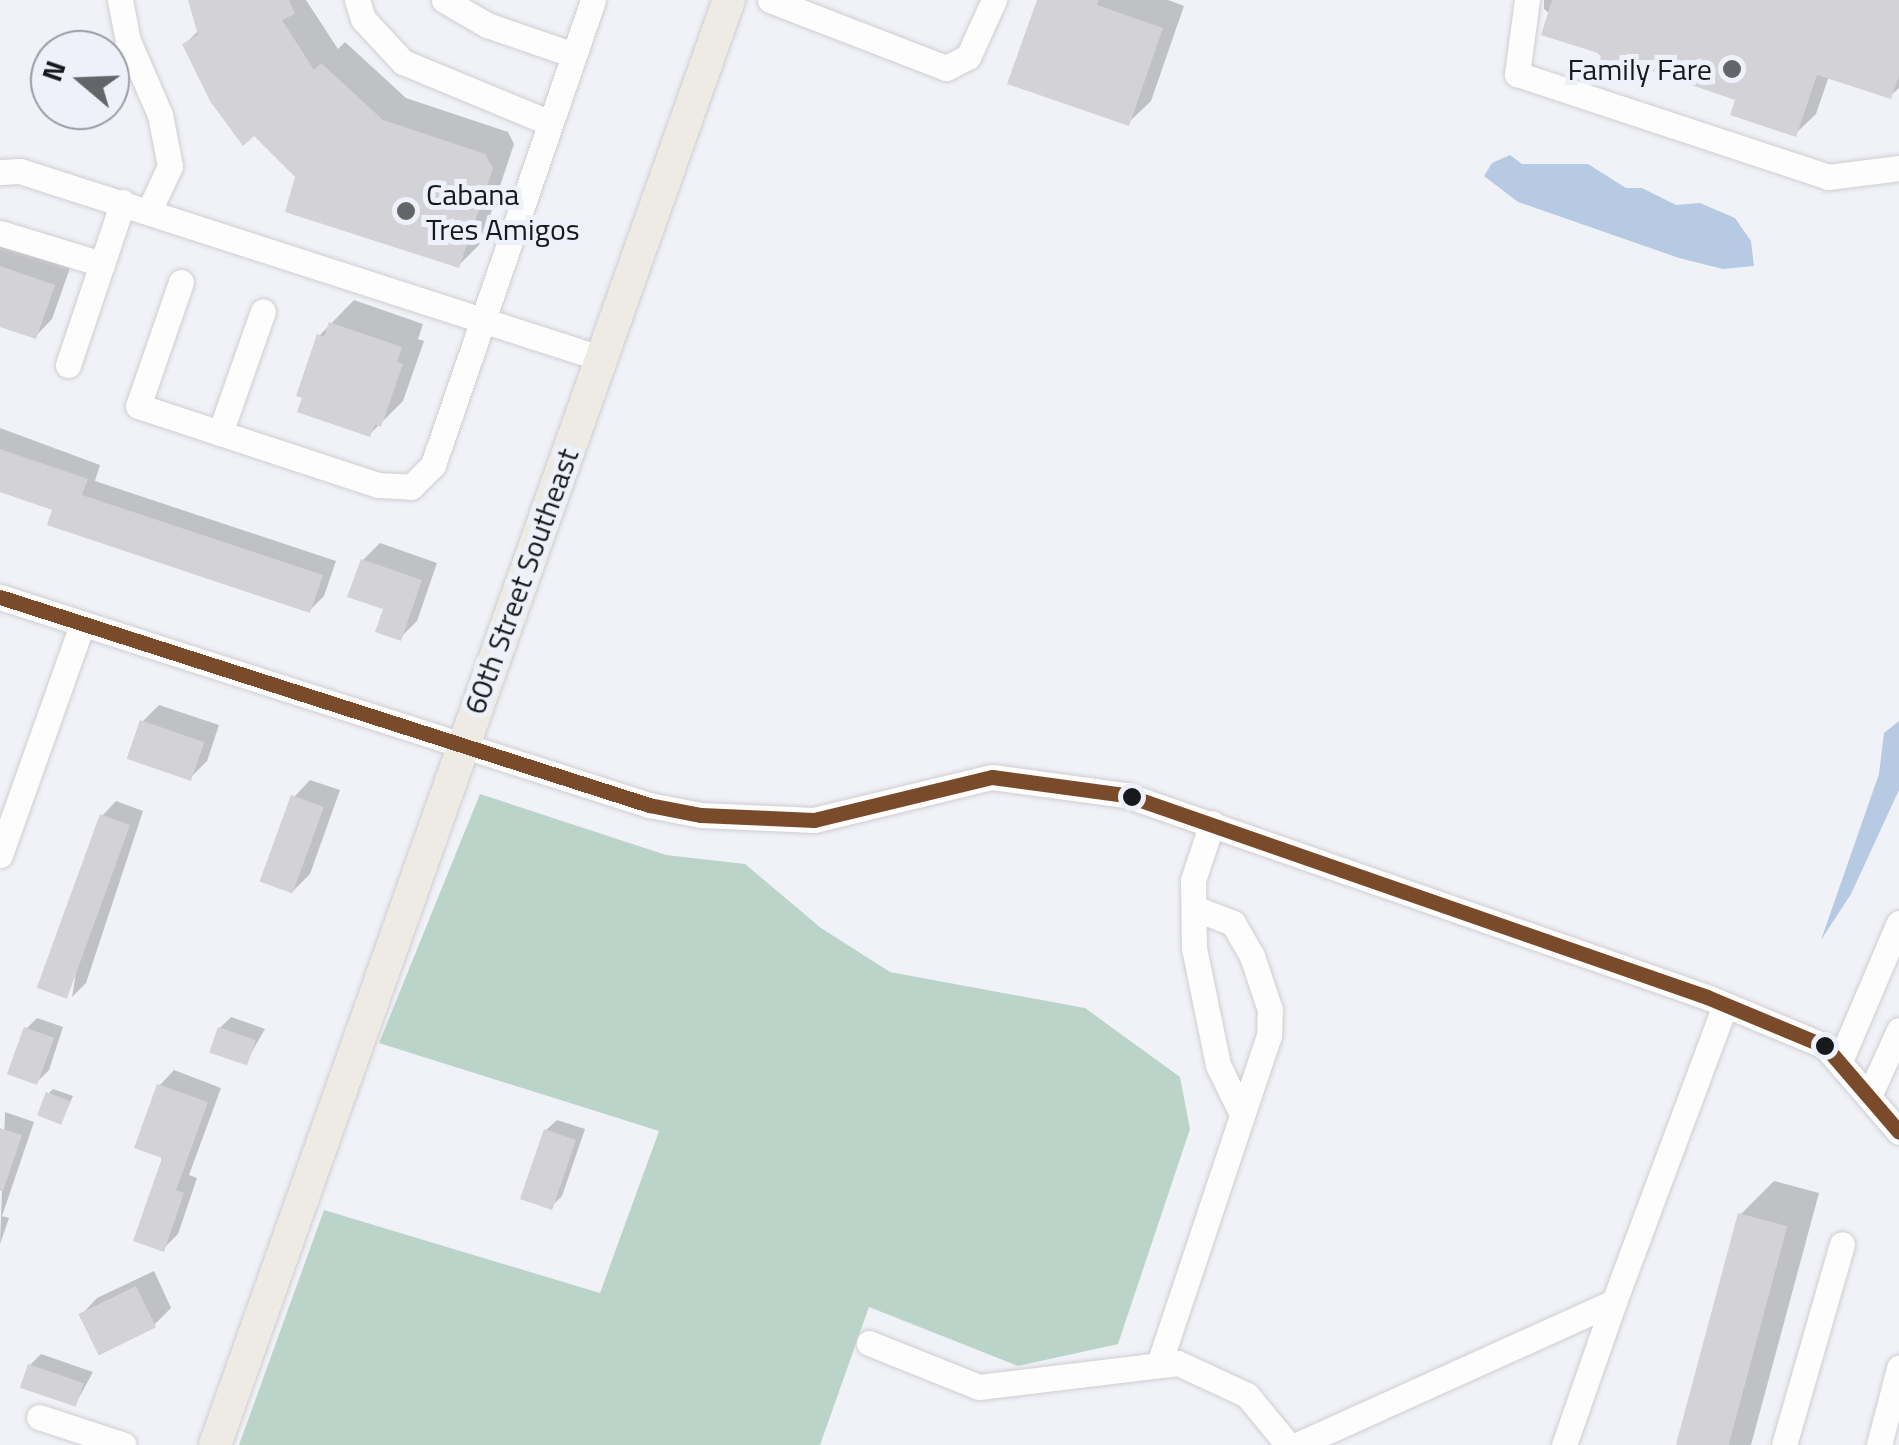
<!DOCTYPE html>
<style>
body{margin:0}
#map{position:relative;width:1899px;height:1445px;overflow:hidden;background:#f1f2f7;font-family:"Titillium Web",sans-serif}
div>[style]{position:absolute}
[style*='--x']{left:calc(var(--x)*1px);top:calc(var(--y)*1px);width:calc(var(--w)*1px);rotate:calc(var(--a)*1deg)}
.forest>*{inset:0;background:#bbd4c9}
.water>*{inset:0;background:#b6cae4}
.shadow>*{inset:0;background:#0003}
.building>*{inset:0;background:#d3d3d7;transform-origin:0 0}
.roads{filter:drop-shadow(0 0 2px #ceced2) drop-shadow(0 0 2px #ceced2)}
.minor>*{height:25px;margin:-12.5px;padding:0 12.5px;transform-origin:12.5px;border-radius:12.5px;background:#fdfdfe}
.major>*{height:32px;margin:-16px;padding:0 16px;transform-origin:16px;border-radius:16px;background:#eeeae4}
.bus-1>*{height:15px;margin:-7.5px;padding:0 7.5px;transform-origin:7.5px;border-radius:7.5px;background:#7a4b2a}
.dots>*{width:28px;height:28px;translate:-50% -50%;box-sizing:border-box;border:5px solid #eef1fa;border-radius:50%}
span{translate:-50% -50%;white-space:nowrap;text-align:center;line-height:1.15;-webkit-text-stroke:10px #eef1fa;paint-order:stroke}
.poi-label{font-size:30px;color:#18191c}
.right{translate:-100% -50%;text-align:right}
.left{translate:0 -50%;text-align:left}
.street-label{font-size:30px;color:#18191c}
.north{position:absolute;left:30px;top:30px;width:100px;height:100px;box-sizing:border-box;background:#eef1fa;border:2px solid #989ba1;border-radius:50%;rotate:289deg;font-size:28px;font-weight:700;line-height:40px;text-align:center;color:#18191c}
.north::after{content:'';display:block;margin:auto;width:35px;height:45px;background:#646569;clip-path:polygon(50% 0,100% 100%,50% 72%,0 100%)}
</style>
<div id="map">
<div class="forest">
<div style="clip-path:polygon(480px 794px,666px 855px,745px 864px,821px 928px,890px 972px,1085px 1008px,1180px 1077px,1190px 1129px,1118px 1344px,1018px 1366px,869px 1307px,820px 1445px,239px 1445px,324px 1210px,600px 1293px,659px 1131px,379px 1043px)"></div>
</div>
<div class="water">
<div style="clip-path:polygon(1510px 155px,1522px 164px,1588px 164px,1626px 188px,1642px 188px,1676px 205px,1700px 203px,1735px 218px,1751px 241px,1754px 266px,1723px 269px,1679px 258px,1518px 202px,1484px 176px,1492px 163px)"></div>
<div style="clip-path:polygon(1899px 721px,1899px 790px,1851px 894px,1821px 940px,1879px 774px,1884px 733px)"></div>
</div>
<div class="shadow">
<div style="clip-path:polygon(190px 0,306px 0,338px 49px,345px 42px,406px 98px,508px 132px,514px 144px,481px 243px,459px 265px,298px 176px,185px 44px,199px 30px)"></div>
<div style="clip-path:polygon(1039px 0,1168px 0,1184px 6px,1151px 101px,1128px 123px)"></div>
<div style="clip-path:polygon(1544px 0,1899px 0,1899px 88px,1890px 96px,1829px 76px,1816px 114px,1795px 134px,1738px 98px,1642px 65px,1629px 79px,1544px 9px)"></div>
<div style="clip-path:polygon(0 244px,70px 268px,52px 319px,36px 336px,0 324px)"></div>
<div style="clip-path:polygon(354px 300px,423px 324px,418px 339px,424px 341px,403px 401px,370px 434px,319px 336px)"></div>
<div style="clip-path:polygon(0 428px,100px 465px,95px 481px,336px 561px,324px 596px,310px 610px,0 489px)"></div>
<div style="clip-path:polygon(380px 543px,437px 563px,417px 621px,400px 638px,363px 560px)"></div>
<div style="clip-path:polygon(159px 705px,219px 725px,207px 761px,190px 778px,142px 722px)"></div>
<div style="clip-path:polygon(310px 780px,340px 790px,310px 874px,293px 891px,294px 797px)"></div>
<div style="clip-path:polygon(116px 801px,143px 811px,86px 983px,72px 997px,102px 816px)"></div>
<div style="clip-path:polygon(231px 1017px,265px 1029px,246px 1062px,220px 1028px)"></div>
<div style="clip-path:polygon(37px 1018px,63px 1027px,49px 1070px,38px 1081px,26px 1029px)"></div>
<div style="clip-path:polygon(174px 1070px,221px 1088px,189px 1175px,197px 1178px,178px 1234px,163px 1249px,160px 1085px)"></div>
<div style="clip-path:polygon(53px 1089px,73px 1096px,62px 1121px,48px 1094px)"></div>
<div style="clip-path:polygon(5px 1112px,34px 1122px,2px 1216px,9px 1218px,0 1244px)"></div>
<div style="clip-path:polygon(557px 1120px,585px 1129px,562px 1196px,551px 1207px,546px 1130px)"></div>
<div style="clip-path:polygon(1774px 1181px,1819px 1193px,1751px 1445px,1679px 1445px,1741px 1214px)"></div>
<div style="clip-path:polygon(154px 1271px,171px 1308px,154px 1325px,81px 1315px,97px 1298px)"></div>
<div style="clip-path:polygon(41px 1354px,93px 1372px,75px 1405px,30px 1365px)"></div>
</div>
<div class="building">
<div style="clip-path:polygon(188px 0,289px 0,295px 14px,282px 20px,314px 70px,321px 63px,383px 120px,485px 154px,493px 168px,459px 268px,285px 212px,295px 177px,254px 136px,243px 146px,210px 101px,182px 44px,198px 35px)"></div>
<div style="clip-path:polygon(1037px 0,1099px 0,1097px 5px,1163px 28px,1129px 126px,1007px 84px)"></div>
<div style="clip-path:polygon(1552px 0,1899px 0,1899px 76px,1891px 99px,1817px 75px,1796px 137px,1730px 115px,1735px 100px,1639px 67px,1630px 82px,1599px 71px,1601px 54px,1541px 35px)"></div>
<div style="clip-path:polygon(0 266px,55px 285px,36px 339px,0 327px)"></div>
<div style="clip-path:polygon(329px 322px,402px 347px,397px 362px,403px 364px,381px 427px,375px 424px,370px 437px,297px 412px,302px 398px,296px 396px,317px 334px,324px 337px)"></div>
<div style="clip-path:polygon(0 449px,88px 479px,82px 495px,323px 575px,310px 613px,47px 525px,52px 510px,0 492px)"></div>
<div style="clip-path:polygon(361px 559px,422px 580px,401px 641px,375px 632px,383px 609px,347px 597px)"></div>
<div style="left:140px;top:720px;width:68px;height:41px;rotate:19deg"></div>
<div style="left:291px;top:795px;width:35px;height:92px;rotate:20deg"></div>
<div style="left:100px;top:814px;width:32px;height:185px;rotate:20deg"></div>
<div style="left:24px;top:1027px;width:32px;height:50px;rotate:20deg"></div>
<div style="left:218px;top:1027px;width:40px;height:27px;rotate:19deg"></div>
<div style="clip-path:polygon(157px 1084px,208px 1102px,176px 1190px,184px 1193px,164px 1252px,133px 1241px,162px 1158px,134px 1148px)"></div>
<div style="left:46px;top:1092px;width:26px;height:25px;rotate:21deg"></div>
<div style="clip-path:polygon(0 1128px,22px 1135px,3px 1191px,0 1191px)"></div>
<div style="left:544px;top:1129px;width:34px;height:74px;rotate:19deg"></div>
<div style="left:1738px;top:1213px;width:51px;height:240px;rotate:15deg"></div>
<div style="left:136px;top:1286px;width:46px;height:64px;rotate:64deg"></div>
<div style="left:28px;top:1364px;width:59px;height:25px;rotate:19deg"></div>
</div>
<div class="roads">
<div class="minor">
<div style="--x:120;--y:0;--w:42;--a:79"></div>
<div style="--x:128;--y:41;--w:81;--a:66.6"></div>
<div style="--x:160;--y:115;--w:52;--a:78.9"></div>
<div style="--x:170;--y:166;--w:50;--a:115"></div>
<div style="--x:357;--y:0;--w:20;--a:72"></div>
<div style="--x:363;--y:19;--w:59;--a:47.1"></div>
<div style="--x:403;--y:62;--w:159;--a:22.5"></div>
<div style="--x:444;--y:0;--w:50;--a:30.2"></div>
<div style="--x:487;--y:25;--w:92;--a:19"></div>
<div style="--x:770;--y:0;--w:189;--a:21.1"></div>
<div style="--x:946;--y:68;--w:25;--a:-27"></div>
<div style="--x:968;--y:57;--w:63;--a:-65.5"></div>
<div style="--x:1527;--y:0;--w:75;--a:97.7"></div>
<div style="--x:1517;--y:74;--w:328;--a:18.3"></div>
<div style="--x:1828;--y:177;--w:72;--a:-7.2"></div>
<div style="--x:0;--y:172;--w:20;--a:-3"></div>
<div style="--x:20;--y:171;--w:609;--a:17.87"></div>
<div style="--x:0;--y:233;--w:107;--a:16.9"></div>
<div style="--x:181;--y:282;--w:131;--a:109.1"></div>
<div style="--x:138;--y:406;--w:253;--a:18.2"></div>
<div style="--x:378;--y:485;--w:33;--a:3"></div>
<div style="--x:411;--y:487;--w:31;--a:-45"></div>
<div style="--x:433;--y:465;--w:492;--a:-71"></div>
<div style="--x:68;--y:365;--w:172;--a:-71.4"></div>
<div style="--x:220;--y:433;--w:129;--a:-70.6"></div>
<div style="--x:0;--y:597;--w:682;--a:17.77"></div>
<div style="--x:649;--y:805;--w:53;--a:10.9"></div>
<div style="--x:701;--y:815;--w:113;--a:2.5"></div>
<div style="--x:814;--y:820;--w:183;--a:-13.6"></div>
<div style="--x:992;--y:777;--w:135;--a:7.7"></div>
<div style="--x:1126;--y:795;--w:615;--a:19.17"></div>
<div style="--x:1707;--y:997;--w:128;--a:22.6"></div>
<div style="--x:1825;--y:1046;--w:113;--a:49.3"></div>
<div style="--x:1212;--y:823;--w:60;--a:108.4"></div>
<div style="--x:1193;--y:880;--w:68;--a:89.2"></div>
<div style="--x:1194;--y:948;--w:119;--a:78.4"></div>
<div style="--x:1218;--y:1065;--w:55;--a:63.9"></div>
<div style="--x:0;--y:855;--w:244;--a:-70.4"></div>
<div style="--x:1840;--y:1061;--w:150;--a:-66.9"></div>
<div style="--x:1870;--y:1094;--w:70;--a:-65.6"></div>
<div style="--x:869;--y:1343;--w:118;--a:21.8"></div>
<div style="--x:979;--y:1387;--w:200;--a:-6.9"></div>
<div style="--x:1178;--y:1363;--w:76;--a:24.9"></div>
<div style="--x:1247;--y:1395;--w:65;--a:50.6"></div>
<div style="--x:1159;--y:1364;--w:346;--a:-71.5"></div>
<div style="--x:1269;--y:1036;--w:26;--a:-88"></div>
<div style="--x:1270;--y:1010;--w:57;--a:-108.4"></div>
<div style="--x:1252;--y:956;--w:38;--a:-120"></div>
<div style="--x:1233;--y:923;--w:39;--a:-159"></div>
<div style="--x:39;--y:1417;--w:89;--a:18.2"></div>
<div style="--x:1297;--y:1445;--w:348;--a:-24.3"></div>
<div style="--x:1614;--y:1302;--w:317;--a:-69.5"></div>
<div style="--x:1564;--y:1445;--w:151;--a:-70.7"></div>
<div style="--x:1784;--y:1445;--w:209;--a:-73.9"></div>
<div style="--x:1879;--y:1445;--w:80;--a:-75.4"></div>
</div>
<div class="major">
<div style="--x:215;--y:1445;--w:1534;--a:-70.42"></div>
</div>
</div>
<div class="bus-1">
<div style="--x:0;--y:597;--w:682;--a:17.77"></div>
<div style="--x:649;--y:805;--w:53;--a:10.9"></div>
<div style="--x:701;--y:815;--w:113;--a:2.5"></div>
<div style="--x:814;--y:820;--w:183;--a:-13.6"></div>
<div style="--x:992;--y:777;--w:135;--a:7.7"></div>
<div style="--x:1126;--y:795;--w:615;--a:19.17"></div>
<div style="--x:1707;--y:997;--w:128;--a:22.6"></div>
<div style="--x:1825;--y:1046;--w:113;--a:49.3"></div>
</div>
<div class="dots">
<div style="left:1732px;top:69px;background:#646569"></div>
<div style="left:406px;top:211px;background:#646569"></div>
<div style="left:1132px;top:797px;background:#18191c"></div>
<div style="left:1825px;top:1046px;background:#18191c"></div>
</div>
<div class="poi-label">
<span class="right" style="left:1712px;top:69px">Family Fare</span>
<span class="left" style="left:426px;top:211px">Cabana<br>Tres Amigos</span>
</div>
<div class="street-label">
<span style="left:521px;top:581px;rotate:-70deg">60th Street Southeast</span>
</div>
<div class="north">N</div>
</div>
